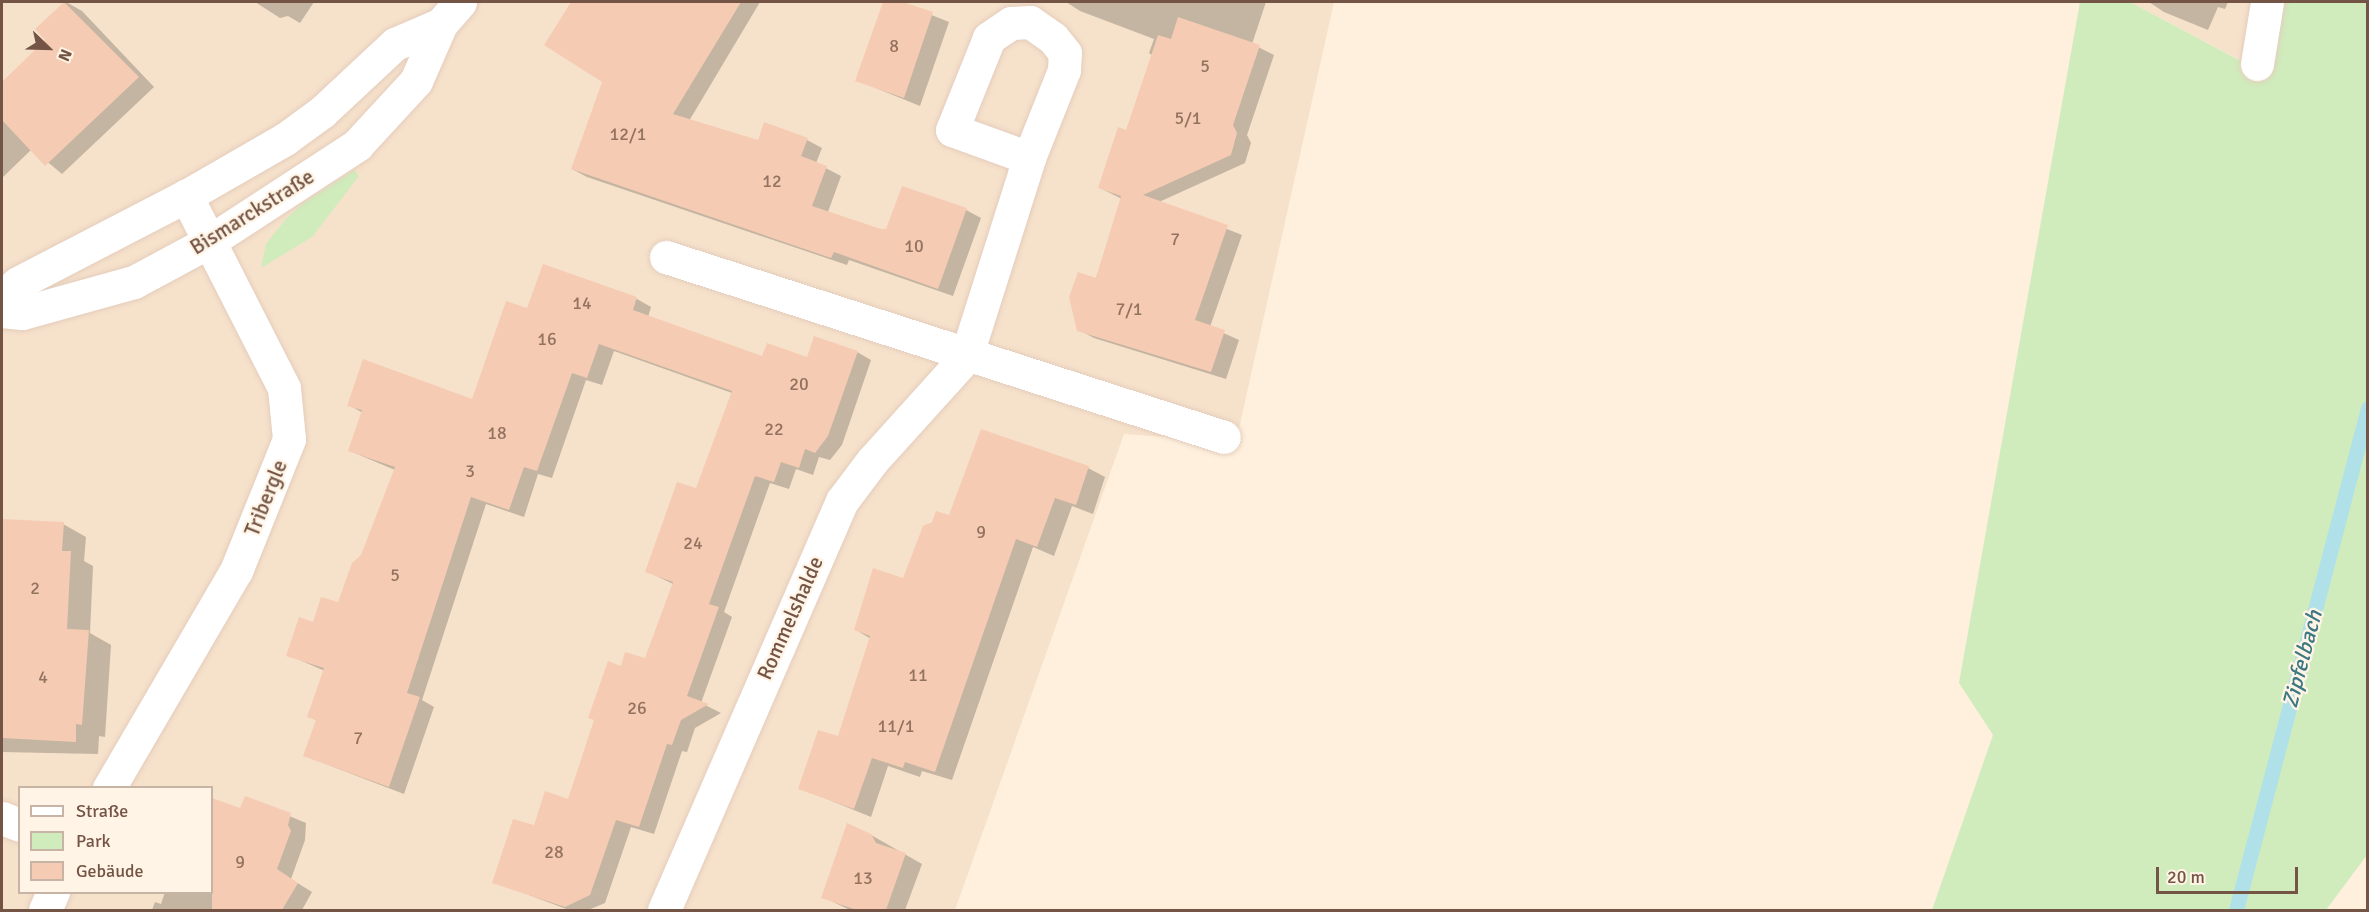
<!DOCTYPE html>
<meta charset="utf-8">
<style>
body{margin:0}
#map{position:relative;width:2369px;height:912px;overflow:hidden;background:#fef0dd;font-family:Signika,sans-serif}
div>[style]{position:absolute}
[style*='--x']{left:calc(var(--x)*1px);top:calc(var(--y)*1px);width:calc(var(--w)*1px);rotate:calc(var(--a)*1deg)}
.residential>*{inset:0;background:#f6e1cb}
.green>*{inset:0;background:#d0ebbc}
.shadow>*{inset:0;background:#0003}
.stream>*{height:15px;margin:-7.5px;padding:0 7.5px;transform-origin:7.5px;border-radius:7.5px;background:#b1e1e8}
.building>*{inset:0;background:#f5ccb3}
.roads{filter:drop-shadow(0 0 2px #e4cdbc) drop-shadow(0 0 2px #e4cdbc)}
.street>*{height:33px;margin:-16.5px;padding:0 16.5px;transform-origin:16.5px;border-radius:16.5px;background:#fff}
.secondary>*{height:33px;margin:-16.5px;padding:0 16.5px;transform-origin:16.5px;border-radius:16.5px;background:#fff}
span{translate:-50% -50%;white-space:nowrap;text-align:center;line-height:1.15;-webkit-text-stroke:4.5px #fff4e5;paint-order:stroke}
.number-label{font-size:18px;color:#947260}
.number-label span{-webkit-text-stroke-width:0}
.street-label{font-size:21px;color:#745445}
.water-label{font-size:22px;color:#3b7883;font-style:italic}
.frame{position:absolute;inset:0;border:3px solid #745445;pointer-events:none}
.legend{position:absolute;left:18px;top:786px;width:195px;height:108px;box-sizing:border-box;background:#fff4e5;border:2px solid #c7b4a5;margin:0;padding:8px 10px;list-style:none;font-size:18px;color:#745445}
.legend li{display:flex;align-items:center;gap:12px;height:30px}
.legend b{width:30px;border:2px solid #c7b4a5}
.north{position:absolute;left:18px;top:18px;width:60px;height:60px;-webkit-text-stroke:4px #fff4e5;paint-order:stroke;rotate:113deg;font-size:16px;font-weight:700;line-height:24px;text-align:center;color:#745445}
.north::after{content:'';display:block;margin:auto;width:21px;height:27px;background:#745445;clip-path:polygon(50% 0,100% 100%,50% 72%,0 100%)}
.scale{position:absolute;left:2156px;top:867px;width:142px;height:27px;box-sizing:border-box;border:3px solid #745445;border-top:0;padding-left:8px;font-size:18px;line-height:21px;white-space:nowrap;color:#745445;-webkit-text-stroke:4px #fff4e5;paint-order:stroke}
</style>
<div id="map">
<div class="residential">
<div style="clip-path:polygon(evenodd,2px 2px,1334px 2px,1236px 442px,1124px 434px,955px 910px,2px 910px,2px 2px,20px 788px,212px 788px,212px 892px,20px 892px,20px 788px)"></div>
<div style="clip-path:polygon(2130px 2px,2284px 2px,2270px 76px)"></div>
</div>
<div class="green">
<div style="clip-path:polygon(2080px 2px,2130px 2px,2269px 76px,2284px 2px,2367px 2px,2367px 855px,2326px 910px,1932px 910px,1993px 735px,1959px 683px)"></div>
<div style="clip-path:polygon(354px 170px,359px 176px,312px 237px,261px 268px,266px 244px,285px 220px,303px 203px)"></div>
</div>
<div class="shadow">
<div style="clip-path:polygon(66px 2px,82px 11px,154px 87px,62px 174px,32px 149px,2px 178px,2px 84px,47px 40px,37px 29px)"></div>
<div style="clip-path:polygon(255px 2px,314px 2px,300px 23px,288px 16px,280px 18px)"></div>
<div style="clip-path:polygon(572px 2px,760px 2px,689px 121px,759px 142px,807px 140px,822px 148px,816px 163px,841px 176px,828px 212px,881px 231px,966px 210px,981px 218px,953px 296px,849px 260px,847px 265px,587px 177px,572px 169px,604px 81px,546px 45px)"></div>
<div style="clip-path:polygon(884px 2px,899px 2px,949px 22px,920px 106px,856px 80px)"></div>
<div style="clip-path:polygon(1066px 2px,1266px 2px,1252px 44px,1274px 55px,1247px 135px,1251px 143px,1245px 163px,1159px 202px,1242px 235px,1210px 327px,1239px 340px,1226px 379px,1094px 338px,1079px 330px,1122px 199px,1100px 188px,1127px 131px,1153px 56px,1149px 53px,1154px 39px,1080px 11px)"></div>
<div style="clip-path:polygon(2149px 2px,2228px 2px,2225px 9px,2218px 7px,2208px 30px,2164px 12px)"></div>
<div style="clip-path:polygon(544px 266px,637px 299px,651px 307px,648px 317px,763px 358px,808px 359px,857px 352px,871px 360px,842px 445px,830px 460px,819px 457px,813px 475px,796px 469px,789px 489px,770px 483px,724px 612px,732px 617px,701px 703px,721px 713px,695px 728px,687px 752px,682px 751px,654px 834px,631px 827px,605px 903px,588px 910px,569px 910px,494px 882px,535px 827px,569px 801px,622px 667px,646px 660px,673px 584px,646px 571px,697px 490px,732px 393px,614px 351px,602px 385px,586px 380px,552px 478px,538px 474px,524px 517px,486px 504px,422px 700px,434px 707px,404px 794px,305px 756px,317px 721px,309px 716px,325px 671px,288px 655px,314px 624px,338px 604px,363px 556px,395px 470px,350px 451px,363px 413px,349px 405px,473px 401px,528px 310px)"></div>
<div style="clip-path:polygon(1088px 468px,1105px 477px,1093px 514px,1072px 506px,1054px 556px,1033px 547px,952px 780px,922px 771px,920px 777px,888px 766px,871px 817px,800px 788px,839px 738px,871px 639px,856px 630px,904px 579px,950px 517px)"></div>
<div style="clip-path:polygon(2px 520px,63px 524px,86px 537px,84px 561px,93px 566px,90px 633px,111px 645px,105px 737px,99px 736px,98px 754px,2px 752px)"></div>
<div style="clip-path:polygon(246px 798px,306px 823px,305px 840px,291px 879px,312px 892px,302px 910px,152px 910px,155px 902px,161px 904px,165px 892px,212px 892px,212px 812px,217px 802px,241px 810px)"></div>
<div style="clip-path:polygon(871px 835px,922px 864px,905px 910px,850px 910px,823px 897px)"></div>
</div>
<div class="stream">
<div style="--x:2236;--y:910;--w:519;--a:-75.27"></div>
</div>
<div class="building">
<div style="clip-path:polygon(64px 2px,139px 77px,45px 166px,2px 120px,2px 82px,45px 40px,35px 29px)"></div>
<div style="clip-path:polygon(571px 2px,741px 2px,673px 114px,758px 140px,764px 122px,808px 138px,801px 156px,827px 166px,812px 206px,881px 229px,886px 229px,902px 186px,967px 208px,938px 289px,834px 252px,831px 258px,571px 169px,602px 82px,544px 45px)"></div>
<div style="clip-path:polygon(883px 2px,903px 2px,933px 12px,904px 98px,855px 81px)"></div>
<div style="clip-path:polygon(1178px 17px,1260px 45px,1233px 125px,1237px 133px,1231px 155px,1143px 195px,1228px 225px,1195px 320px,1225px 330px,1211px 372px,1077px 331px,1069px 297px,1078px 272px,1096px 278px,1121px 196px,1098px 188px,1118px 127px,1126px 130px,1158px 35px,1171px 39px)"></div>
<div style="clip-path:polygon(543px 264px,637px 297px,633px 310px,762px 356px,767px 343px,807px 357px,814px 336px,858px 351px,828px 436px,815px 453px,805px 449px,799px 468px,781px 462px,774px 482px,755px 476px,709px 604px,719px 607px,687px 696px,709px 704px,681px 720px,672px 745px,667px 744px,639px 827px,616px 820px,590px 895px,565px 907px,492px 883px,513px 819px,534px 825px,545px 791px,568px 799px,594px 720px,588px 718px,608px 661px,621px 666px,625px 652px,645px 658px,673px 582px,645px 572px,677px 482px,696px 488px,732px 391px,599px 344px,587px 378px,572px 373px,537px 471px,524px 467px,509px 510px,471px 497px,407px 693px,420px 697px,389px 787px,303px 756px,316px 720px,307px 717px,324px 668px,286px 656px,299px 617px,313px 622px,321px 597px,338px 602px,352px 563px,361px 555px,395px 467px,348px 451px,362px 410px,347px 406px,363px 359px,472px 399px,506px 301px,527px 308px)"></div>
<div style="clip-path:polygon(981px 429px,1089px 466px,1076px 505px,1055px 498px,1037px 547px,1016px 539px,935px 772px,905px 762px,903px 768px,872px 758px,854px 809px,798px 789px,818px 730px,838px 736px,870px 636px,854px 630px,873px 568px,903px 578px,923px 526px,932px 522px,936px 511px,949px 515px)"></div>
<div style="clip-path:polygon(2px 519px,64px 522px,62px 551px,71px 551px,67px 629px,89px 630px,82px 725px,76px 724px,76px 742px,2px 738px)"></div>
<div style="clip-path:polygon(245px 796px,291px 813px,288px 825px,291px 831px,277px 869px,298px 883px,282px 910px,212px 910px,212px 798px,240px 808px)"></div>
<div style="clip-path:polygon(847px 823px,871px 834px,876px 843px,906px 853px,886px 910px,857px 910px,821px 898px)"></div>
</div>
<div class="roads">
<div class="street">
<div style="--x:2257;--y:64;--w:63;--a:-80.8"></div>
<div style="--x:666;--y:257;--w:586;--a:17.88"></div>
<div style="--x:109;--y:788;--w:251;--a:-59.7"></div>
<div style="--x:236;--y:571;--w:142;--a:-68.1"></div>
<div style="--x:289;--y:439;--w:51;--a:-95.6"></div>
<div style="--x:284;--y:388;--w:216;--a:-117"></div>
<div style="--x:2;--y:818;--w:19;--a:21"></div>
<div style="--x:45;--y:910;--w:20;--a:-66"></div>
<div style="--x:664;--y:910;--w:446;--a:-66.5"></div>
<div style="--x:842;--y:501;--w:50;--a:-53.1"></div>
<div style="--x:872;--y:461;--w:140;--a:-47.9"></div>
<div style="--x:966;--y:357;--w:209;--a:-72.4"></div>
<div style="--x:1029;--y:158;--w:95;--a:-68.3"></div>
<div style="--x:1064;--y:70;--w:17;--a:-87"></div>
<div style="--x:1065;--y:53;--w:19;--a:-129"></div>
<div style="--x:1053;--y:38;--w:28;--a:-145"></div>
<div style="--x:1030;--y:22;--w:19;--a:177"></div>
<div style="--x:1011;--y:23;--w:27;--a:146"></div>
<div style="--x:989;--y:38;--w:99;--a:111.9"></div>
<div style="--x:952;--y:130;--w:82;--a:20"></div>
</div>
<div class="secondary">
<div style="--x:2;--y:296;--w:21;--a:-39"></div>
<div style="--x:18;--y:283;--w:189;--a:-27.4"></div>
<div style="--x:186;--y:196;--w:114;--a:-29.9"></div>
<div style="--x:285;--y:139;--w:46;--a:-36.1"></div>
<div style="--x:322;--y:112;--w:100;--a:-43"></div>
<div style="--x:395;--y:44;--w:50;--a:-23.5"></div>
<div style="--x:2;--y:311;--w:20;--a:6"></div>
<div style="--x:22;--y:313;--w:116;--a:-15.5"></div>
<div style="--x:134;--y:282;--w:86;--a:-28.3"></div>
<div style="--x:210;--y:241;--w:176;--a:-33.1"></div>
<div style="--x:357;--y:145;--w:87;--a:-47.3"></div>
<div style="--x:416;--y:81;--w:62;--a:-66.3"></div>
<div style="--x:441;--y:24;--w:29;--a:-49"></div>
</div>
</div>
<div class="number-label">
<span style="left:894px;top:46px">8</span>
<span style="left:1205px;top:66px">5</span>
<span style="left:1188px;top:118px">5/1</span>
<span style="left:628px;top:134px">12/1</span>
<span style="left:772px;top:181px">12</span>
<span style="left:1175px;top:239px">7</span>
<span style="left:914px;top:246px">10</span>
<span style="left:582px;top:303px">14</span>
<span style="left:1129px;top:309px">7/1</span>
<span style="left:547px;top:339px">16</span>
<span style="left:799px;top:384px">20</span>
<span style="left:774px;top:429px">22</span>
<span style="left:497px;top:433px">18</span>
<span style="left:470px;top:471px">3</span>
<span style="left:981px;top:532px">9</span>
<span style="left:693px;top:543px">24</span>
<span style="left:395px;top:575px">5</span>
<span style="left:35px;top:588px">2</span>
<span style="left:918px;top:675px">11</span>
<span style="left:43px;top:677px">4</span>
<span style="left:637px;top:708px">26</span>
<span style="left:896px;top:726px">11/1</span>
<span style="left:358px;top:738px">7</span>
<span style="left:554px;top:852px">28</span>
<span style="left:240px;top:862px">9</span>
<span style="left:863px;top:878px">13</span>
</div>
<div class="street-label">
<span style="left:252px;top:212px;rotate:-32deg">Bismarckstraße</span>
<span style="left:266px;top:498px;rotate:-68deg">Tribergle</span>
<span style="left:790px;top:618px;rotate:-66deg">Rommelshalde</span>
</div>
<div class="water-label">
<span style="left:2302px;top:659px;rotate:-75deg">Zipfelbach</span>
</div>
<div class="frame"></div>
<ul class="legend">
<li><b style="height:8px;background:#fff"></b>Straße</li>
<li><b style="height:16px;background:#d0ebbc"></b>Park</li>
<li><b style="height:16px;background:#f5ccb3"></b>Gebäude</li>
</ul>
<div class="north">N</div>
<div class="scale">20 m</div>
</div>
